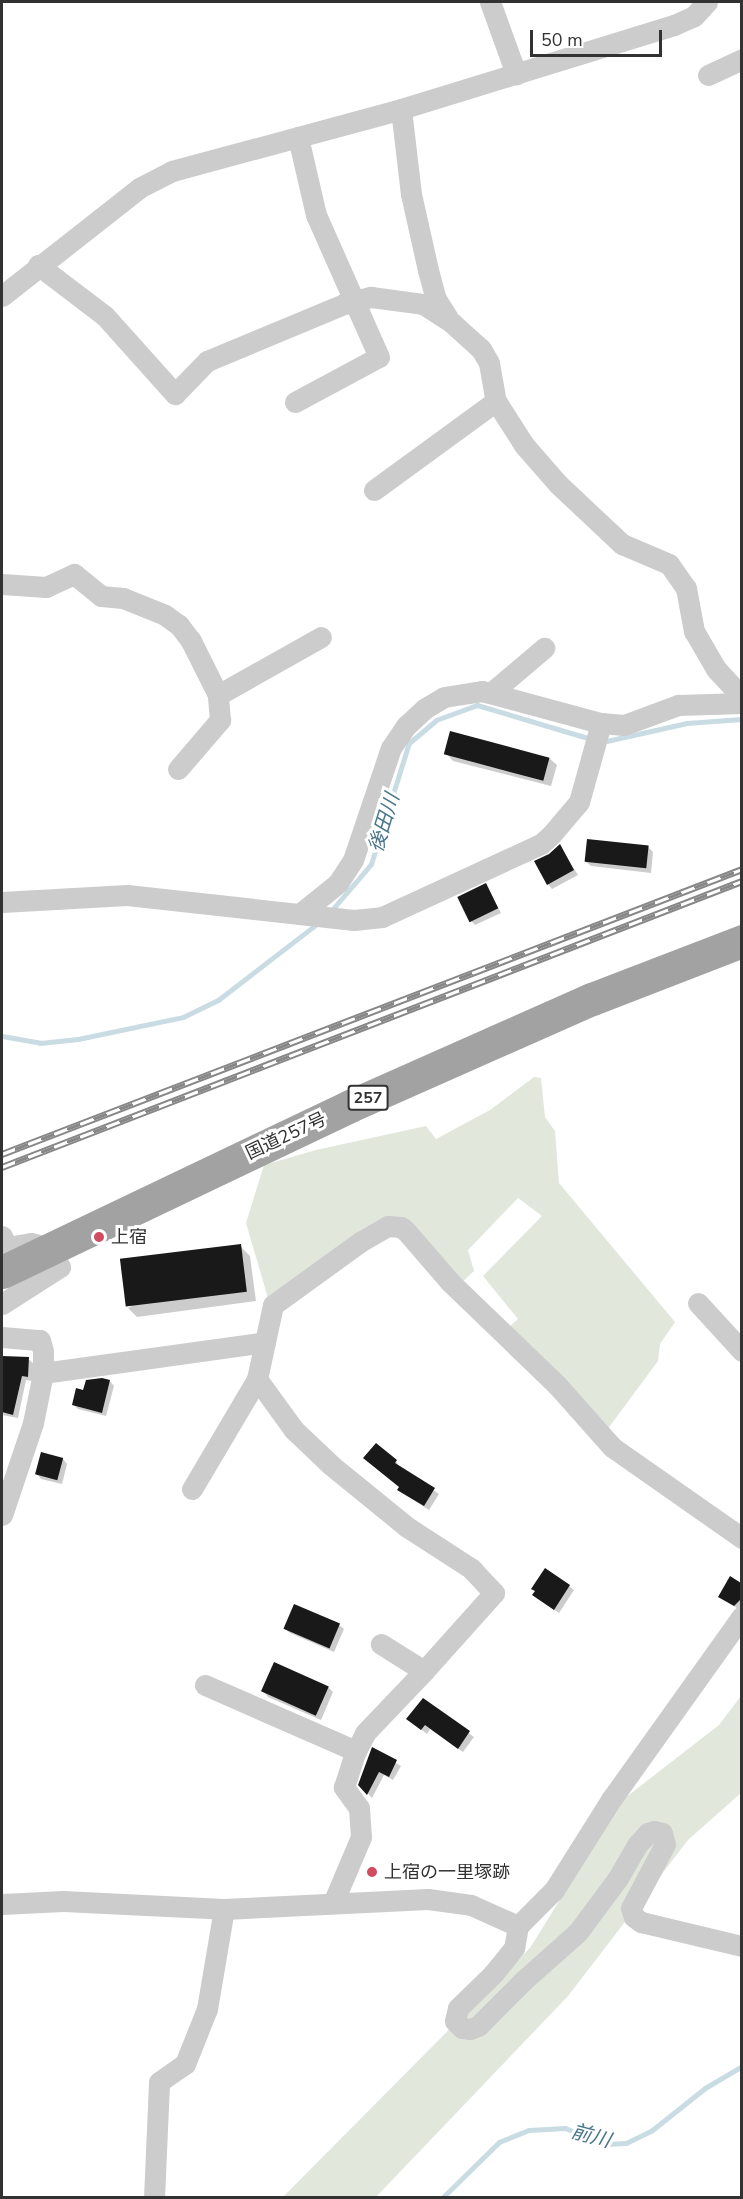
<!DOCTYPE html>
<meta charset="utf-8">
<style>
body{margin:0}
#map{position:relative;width:743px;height:2199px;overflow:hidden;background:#fff;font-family:"Nunito Sans","Noto Sans JP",sans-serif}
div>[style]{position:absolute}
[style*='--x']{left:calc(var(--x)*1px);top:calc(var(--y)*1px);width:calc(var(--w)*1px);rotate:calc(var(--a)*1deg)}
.green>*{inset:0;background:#e2e7dc}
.shadow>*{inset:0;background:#0003}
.stream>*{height:5px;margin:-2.5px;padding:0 2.5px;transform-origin:2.5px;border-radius:2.5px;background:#c9dce3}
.building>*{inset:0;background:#191919;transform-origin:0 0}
.minor>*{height:21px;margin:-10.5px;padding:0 10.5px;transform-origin:10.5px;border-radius:10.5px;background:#ccc}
.trunk>*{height:33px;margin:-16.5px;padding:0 16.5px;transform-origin:16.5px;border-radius:16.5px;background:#a2a2a2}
.rail>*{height:7px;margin-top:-3.5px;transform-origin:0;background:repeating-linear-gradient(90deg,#fff 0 14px,#878787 0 28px);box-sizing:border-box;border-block:2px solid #878787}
.dots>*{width:16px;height:16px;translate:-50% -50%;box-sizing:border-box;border:3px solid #fff;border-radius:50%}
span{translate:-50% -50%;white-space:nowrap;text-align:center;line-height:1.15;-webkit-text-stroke:6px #fff;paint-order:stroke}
.shield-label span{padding:2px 4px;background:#fff;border:2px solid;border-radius:4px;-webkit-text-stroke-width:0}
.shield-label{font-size:16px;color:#323232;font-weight:700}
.street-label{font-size:18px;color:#323232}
.poi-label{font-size:18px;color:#323232}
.left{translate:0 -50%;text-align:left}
.water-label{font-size:20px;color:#48778b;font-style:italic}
.frame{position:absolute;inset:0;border:3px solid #323232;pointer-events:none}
.scale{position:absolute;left:530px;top:30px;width:132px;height:27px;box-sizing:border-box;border:3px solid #323232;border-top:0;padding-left:8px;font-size:18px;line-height:21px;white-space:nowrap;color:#323232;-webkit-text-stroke:4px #fff;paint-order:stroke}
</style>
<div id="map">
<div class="green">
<div style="clip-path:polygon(534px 1077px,541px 1078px,545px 1117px,555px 1131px,559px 1183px,675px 1322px,660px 1344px,658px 1361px,604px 1434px,507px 1329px,518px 1319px,483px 1276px,542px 1216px,518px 1198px,468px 1250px,474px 1271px,459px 1285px,393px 1218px,270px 1305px,246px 1223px,264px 1165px,316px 1150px,426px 1126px,436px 1139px,490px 1110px)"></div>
<div style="clip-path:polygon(741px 1696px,741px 1793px,688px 1840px,568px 1996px,376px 2197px,282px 2198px,530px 1948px,621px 1801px,719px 1725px)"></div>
</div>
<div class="shadow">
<div style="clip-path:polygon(446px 753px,549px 758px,557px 765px,551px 786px,453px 761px)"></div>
<div style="clip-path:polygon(560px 846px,578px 875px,552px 889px,548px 884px,550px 855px)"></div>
<div style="clip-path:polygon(648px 847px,653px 852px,651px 873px,591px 866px,586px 862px)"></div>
<div style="clip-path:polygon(486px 885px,501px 913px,475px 925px,470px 920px)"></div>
<div style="clip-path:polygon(240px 1246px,250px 1256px,256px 1301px,137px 1317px,128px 1308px)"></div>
<div style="clip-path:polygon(2px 1357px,28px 1359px,33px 1363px,33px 1381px,26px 1380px,18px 1418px,2px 1415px)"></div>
<div style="clip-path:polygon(110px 1381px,114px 1386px,106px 1416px,78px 1409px,73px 1404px,84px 1392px)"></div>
<div style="clip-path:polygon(63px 1459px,67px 1464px,62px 1484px,41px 1479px,37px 1474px)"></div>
<div style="clip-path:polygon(396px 1461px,399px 1467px,439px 1494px,429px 1510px,404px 1494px,400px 1487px,370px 1463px)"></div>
<div style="clip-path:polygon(730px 1578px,742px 1584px,740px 1610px,720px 1597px)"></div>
<div style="clip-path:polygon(569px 1586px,574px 1590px,559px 1613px,534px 1595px)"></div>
<div style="clip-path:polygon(339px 1625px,344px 1629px,334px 1652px,290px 1633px,285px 1629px)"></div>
<div style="clip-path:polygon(328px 1687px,333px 1692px,321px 1720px,268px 1697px,264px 1692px)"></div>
<div style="clip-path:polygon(423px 1700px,474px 1737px,463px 1752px,430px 1729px,427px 1734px,413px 1723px)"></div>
<div style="clip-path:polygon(373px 1750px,401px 1766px,393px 1780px,384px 1775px,372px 1798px,360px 1785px)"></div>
</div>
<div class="stream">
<div style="--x:602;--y:742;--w:87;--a:-12.6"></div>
<div style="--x:687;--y:723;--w:55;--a:-4.2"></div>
<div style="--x:331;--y:911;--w:62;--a:-49.6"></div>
<div style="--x:371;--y:864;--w:127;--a:-72.6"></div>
<div style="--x:409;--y:743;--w:35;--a:-40"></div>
<div style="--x:436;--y:720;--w:44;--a:-20.1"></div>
<div style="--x:477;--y:705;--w:119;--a:16.6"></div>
<div style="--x:2;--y:1036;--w:39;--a:10"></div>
<div style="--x:40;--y:1043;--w:38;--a:-6"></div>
<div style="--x:78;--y:1039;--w:107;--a:-11.8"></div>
<div style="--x:183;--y:1017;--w:39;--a:-26"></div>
<div style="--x:218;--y:1000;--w:126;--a:-37.6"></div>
<div style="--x:442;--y:2198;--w:80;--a:-44.5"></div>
<div style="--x:499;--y:2142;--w:32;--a:-22"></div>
<div style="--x:529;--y:2130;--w:36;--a:-3"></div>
<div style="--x:565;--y:2128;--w:44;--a:21.3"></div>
<div style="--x:606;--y:2144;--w:20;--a:-3"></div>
<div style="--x:626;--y:2143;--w:28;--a:-26"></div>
<div style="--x:651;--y:2131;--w:69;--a:-38.5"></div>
<div style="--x:705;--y:2088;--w:43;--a:-30.7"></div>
</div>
<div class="building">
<div style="left:450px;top:731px;width:103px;height:24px;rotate:15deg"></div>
<div style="left:587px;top:839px;width:62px;height:23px;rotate:6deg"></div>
<div style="clip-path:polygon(560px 844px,574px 870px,547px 885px,534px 861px,549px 854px)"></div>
<div style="left:486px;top:883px;width:28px;height:32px;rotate:64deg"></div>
<div style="left:241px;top:1244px;width:48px;height:122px;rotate:83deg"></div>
<div style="clip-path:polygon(2px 1356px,29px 1357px,28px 1377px,22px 1376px,13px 1415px,2px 1412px)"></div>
<div style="clip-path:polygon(102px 1378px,110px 1380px,102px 1413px,72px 1405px,76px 1388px,83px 1390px,86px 1380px)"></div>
<div style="clip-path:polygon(376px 1443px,397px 1460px,395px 1463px,435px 1488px,424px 1506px,397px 1490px,399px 1487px,363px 1458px)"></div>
<div style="left:41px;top:1452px;width:23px;height:23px;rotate:15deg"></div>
<div style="clip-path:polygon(545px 1568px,570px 1585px,554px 1610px,532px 1595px,535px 1591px,531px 1589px)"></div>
<div style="clip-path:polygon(730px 1576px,741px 1583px,741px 1599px,734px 1606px,718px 1597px)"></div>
<div style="left:294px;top:1604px;width:50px;height:27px;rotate:23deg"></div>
<div style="left:274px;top:1662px;width:60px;height:32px;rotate:24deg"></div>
<div style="clip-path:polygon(423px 1698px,470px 1731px,458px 1749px,425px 1725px,421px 1730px,406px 1719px)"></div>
<div style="clip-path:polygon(372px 1747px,397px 1760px,389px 1777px,379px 1772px,367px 1795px,358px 1785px)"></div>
</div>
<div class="minor">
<div style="--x:490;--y:2;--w:77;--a:70.1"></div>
<div style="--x:708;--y:75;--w:38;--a:-25"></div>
<div style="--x:401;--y:109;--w:86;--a:83.3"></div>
<div style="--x:411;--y:194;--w:78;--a:77.4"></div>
<div style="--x:428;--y:270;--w:30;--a:75"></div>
<div style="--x:436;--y:299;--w:22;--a:58"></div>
<div style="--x:38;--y:265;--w:84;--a:37.3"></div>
<div style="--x:105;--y:316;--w:105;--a:48.1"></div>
<div style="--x:175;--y:394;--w:46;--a:-45.9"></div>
<div style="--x:207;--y:361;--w:148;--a:-22.6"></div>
<div style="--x:344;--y:304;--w:28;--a:-15"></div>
<div style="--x:371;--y:297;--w:52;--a:7.7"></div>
<div style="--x:423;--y:304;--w:35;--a:33"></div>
<div style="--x:452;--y:323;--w:39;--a:42"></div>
<div style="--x:481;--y:349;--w:16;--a:60"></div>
<div style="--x:489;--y:363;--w:39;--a:80"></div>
<div style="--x:496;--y:401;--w:52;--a:57.5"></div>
<div style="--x:524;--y:445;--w:52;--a:48.9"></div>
<div style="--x:558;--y:484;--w:88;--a:43.2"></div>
<div style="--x:622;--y:544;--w:51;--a:23.1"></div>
<div style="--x:669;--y:564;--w:29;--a:55"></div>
<div style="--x:686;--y:588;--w:44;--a:79.5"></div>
<div style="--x:694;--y:631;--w:44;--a:59.9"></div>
<div style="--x:716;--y:669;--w:38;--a:47"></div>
<div style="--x:2;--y:296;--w:174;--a:-38.2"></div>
<div style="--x:139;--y:188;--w:37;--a:-27"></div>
<div style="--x:172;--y:171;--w:237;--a:-15.1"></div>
<div style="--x:401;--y:109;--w:286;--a:-17.1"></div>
<div style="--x:674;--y:25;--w:22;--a:-24"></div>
<div style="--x:694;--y:16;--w:19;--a:-47"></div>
<div style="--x:295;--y:402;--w:95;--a:-28.2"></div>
<div style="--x:379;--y:357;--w:155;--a:-113.9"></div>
<div style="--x:316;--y:215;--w:80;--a:-103"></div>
<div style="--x:374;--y:490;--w:151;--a:-36.1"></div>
<div style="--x:2;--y:584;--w:44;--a:3.9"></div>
<div style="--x:46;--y:587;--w:31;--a:-25"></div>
<div style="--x:74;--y:574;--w:35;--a:39"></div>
<div style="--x:101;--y:596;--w:22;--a:5"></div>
<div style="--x:123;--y:598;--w:45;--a:22"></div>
<div style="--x:165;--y:615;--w:17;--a:36"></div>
<div style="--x:179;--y:625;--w:20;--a:53"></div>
<div style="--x:191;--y:641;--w:60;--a:63.4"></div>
<div style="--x:218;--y:695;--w:118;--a:-29.4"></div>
<div style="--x:491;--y:693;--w:70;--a:-40.3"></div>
<div style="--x:178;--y:769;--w:65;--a:-49.4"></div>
<div style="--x:220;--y:720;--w:25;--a:-95"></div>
<div style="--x:2;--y:902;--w:125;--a:-3.2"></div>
<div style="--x:127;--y:895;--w:228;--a:6.3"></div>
<div style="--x:354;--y:920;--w:28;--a:-6"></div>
<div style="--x:382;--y:917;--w:175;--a:-24.7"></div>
<div style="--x:541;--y:844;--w:13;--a:-42"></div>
<div style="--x:551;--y:835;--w:43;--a:-49.7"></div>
<div style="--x:579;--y:802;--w:82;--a:-74.4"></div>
<div style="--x:601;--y:723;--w:23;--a:5"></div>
<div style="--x:624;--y:725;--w:58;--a:-20.3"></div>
<div style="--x:678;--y:705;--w:64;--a:-1.8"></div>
<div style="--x:301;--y:913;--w:48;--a:-39"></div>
<div style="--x:338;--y:883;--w:27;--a:-57"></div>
<div style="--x:353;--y:860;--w:118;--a:-71.3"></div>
<div style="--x:391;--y:748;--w:27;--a:-56"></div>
<div style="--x:406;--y:726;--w:25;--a:-43"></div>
<div style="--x:424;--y:709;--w:23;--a:-31"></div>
<div style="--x:444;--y:697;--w:38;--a:-9"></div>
<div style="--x:482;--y:691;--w:123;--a:15.1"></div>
<div style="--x:2;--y:1236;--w:12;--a:66"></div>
<div style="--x:7;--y:1247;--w:24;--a:-9"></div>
<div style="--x:31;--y:1243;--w:21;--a:14"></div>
<div style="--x:51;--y:1248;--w:21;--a:65"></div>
<div style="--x:60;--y:1267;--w:69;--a:147.5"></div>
<div style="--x:698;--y:1303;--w:65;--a:47.5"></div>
<div style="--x:2;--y:1337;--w:38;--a:5"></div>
<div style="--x:40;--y:1340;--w:11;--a:75"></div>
<div style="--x:43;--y:1351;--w:22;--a:90"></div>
<div style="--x:43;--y:1373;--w:51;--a:101.3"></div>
<div style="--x:33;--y:1423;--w:97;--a:108.6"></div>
<div style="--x:43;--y:1373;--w:224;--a:-7.9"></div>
<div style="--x:192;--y:1489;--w:128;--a:-59.4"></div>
<div style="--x:742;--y:1616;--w:224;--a:125.5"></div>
<div style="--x:612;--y:1798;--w:109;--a:122.2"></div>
<div style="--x:554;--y:1890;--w:51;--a:135"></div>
<div style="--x:518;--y:1926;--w:22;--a:100"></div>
<div style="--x:514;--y:1948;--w:33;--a:129"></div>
<div style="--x:493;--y:1974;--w:49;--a:135.8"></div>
<div style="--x:458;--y:2008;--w:13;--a:103"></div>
<div style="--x:455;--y:2021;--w:10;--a:45"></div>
<div style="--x:462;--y:2028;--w:8;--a:7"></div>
<div style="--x:470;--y:2029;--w:9;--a:-21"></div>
<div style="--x:478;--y:2026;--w:65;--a:-45"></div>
<div style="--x:524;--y:1980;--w:72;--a:-41.6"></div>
<div style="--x:578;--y:1932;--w:67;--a:-53.5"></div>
<div style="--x:618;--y:1878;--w:39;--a:-60"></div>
<div style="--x:638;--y:1844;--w:15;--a:-48"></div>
<div style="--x:648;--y:1833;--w:6;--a:-18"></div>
<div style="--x:654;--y:1831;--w:8;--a:14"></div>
<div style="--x:662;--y:1833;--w:11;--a:75"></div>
<div style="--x:665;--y:1844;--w:72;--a:118"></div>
<div style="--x:631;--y:1908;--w:9;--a:72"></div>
<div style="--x:634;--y:1917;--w:9;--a:36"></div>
<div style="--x:641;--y:1922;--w:104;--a:13.4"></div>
<div style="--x:424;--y:1671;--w:105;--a:-48.1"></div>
<div style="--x:494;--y:1593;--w:33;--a:-133"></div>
<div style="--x:472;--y:1569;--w:77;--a:-147.1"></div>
<div style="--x:407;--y:1527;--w:98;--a:-140.8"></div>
<div style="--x:331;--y:1465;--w:51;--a:-136.6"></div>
<div style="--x:294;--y:1430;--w:63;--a:-126"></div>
<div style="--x:257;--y:1379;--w:76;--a:-77.8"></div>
<div style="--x:273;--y:1305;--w:107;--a:-35.9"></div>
<div style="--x:360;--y:1242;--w:32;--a:-30"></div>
<div style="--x:388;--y:1226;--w:13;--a:4"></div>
<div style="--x:401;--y:1227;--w:6;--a:39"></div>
<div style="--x:406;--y:1231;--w:67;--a:49.2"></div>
<div style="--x:450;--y:1282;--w:149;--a:43.9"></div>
<div style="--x:557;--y:1385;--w:83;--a:48.4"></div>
<div style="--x:612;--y:1447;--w:159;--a:35"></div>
<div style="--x:205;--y:1685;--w:165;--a:23.6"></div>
<div style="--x:333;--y:1903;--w:72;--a:-67"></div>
<div style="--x:361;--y:1837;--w:29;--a:-94"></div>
<div style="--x:359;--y:1808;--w:26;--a:-126"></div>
<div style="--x:344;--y:1787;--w:38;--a:-72"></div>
<div style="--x:356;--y:1751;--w:20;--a:-63"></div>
<div style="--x:365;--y:1733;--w:86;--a:-46.4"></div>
<div style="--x:424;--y:1671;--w:51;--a:-147.9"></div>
<div style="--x:2;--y:1904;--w:61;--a:-2.8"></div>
<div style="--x:63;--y:1901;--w:161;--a:2.8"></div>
<div style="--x:224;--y:1909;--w:204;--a:-2.8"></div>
<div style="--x:428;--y:1899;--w:43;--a:7.9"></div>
<div style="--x:471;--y:1905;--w:51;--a:24.1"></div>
<div style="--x:154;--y:2198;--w:116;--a:-87.5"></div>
<div style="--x:159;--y:2082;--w:32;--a:-35"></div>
<div style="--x:185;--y:2064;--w:59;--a:-68.2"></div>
<div style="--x:207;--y:2009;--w:101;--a:-80.4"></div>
</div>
<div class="trunk">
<div style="--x:2;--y:1272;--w:386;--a:-25.5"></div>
<div style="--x:350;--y:1106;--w:265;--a:-23.9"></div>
<div style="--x:592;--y:999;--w:161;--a:-21.1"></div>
</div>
<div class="rail">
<div style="--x:2;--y:1154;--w:793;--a:-21.06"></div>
<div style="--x:2;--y:1167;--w:793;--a:-21.13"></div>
</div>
<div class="dots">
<div style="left:99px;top:1237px;background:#d14b61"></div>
<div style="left:372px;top:1872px;background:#d14b61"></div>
</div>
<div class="shield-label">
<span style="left:368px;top:1098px">257</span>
</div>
<div class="street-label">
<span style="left:286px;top:1136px;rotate:-25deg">国道257号</span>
</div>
<div class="poi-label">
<span class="left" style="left:111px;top:1237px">上宿</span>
<span class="left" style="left:384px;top:1872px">上宿の一里塚跡</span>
</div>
<div class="water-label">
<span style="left:384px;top:823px;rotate:-73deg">後田川</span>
<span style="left:591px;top:2136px;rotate:15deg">前川</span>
</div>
<div class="frame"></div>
<div class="scale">50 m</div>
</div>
